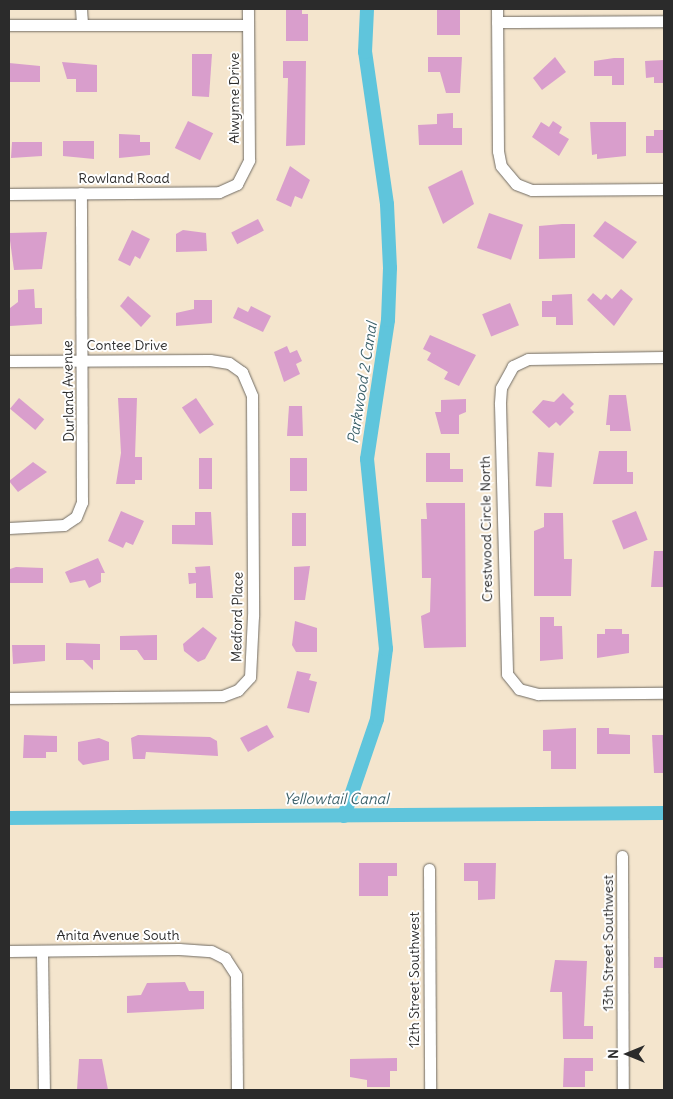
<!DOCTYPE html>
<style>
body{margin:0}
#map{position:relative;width:673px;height:1099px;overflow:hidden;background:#f4e5cd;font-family:Delius,sans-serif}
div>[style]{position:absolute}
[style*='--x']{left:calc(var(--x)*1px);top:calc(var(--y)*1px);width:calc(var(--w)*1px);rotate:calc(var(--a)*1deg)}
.canal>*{height:14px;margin:-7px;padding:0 7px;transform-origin:7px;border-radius:7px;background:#5fc5dc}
.building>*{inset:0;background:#d99ecc;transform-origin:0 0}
.roads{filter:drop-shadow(0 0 1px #716c64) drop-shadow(0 0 1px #716c64)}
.minor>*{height:11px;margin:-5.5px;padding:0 5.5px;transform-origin:5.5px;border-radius:5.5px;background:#fff}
span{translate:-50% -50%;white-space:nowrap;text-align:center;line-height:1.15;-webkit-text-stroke:4px #fff;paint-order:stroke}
.street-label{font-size:14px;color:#2b2b2b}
.water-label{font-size:15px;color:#3d6169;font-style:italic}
.frame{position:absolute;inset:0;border:10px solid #2b2b2b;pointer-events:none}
.north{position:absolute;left:603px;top:1029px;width:50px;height:50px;-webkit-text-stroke:4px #fff;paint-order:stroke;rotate:270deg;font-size:14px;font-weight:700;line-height:20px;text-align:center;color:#2b2b2b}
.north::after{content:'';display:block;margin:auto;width:18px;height:22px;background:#2b2b2b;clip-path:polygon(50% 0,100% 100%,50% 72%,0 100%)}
</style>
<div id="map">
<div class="canal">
<div style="--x:344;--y:816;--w:102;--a:-71.2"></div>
<div style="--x:377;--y:719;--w:71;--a:-82.7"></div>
<div style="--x:386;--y:649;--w:191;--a:-95.7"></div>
<div style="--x:367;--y:459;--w:141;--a:-81.4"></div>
<div style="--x:388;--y:320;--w:52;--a:-87.8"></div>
<div style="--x:390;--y:268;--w:64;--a:-92.7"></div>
<div style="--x:387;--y:204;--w:154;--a:-98.2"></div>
<div style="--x:365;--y:52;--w:43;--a:-87.3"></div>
<div style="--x:9;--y:818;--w:655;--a:-0.44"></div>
</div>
<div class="building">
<div style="clip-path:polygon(286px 9px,302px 9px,302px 14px,308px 14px,308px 41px,286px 41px)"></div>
<div style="left:437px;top:9px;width:23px;height:26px"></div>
<div style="clip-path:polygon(192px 54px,212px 54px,209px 97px,192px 96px)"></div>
<div style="clip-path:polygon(428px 57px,462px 57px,460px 93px,446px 93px,440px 72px,428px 72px)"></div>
<div style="clip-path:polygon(555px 57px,566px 72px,542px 90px,533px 78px)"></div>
<div style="clip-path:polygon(614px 58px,624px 58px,624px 85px,612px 85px,612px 76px,594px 76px,594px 61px)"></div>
<div style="clip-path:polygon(664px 60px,664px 83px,654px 83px,654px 77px,646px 78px,645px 61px)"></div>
<div style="clip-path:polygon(283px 61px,306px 61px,305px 145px,286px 146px,288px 78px,283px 78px)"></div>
<div style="clip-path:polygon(62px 62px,97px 65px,97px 92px,76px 92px,76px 79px,67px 79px)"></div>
<div style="clip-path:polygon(9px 63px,40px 66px,40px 82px,9px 82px)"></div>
<div style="clip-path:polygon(453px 113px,453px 128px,462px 128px,462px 145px,419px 145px,418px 125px,437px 124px,437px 114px)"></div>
<div style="left:188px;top:121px;width:28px;height:30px;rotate:26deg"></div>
<div style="clip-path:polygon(553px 121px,562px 127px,559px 133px,569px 139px,559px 156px,532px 137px,541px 122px,549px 127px)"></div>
<div style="clip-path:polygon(590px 122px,626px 122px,626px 156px,597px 159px,597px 154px,592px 155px)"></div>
<div style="clip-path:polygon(654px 130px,664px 130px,664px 153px,646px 153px,646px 136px,654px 136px)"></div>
<div style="clip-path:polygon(119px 134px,140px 135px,140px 142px,150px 142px,150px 155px,119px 158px)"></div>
<div style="clip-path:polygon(63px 141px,94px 141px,94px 159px,63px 156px)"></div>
<div style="clip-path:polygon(12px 142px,42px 142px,42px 156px,11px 158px)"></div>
<div style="clip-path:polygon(290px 166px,310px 180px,302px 199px,295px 196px,291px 207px,276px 200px)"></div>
<div style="clip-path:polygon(462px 170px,474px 204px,443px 224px,428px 187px)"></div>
<div style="left:489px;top:213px;width:36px;height:37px;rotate:19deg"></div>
<div style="left:258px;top:219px;width:13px;height:30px;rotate:63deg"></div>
<div style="clip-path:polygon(605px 221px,637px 242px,623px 259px,593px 236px)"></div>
<div style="clip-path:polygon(562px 224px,575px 224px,575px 258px,539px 259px,539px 226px)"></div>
<div style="clip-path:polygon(132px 230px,150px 239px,140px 259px,135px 256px,130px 266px,118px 260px)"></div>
<div style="clip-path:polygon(183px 230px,206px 233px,207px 251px,176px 252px,176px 234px)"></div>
<div style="clip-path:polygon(47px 232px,42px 269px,14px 270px,9px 233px)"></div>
<div style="clip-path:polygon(34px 289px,35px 308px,42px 308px,42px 324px,10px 326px,10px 308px,18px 302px,18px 290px)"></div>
<div style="clip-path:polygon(621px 289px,633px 299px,614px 326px,587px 300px,593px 293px,601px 300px,606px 294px,612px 299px)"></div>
<div style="clip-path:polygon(572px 294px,573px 325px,556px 325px,556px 317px,542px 317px,542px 301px,552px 301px,552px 295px)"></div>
<div style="clip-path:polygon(128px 296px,151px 316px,141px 327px,120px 306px)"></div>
<div style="clip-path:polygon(194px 300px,212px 300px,212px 323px,176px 326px,176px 313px,194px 309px)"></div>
<div style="left:510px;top:303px;width:24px;height:30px;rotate:68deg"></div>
<div style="clip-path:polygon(251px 306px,271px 316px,263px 332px,233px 318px,238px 307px,248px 312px)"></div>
<div style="clip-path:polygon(430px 335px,476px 355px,459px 386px,444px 379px,448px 372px,427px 360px,431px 353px,423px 349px)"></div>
<div style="clip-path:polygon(287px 346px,290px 353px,297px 350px,302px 361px,296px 364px,300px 374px,284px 382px,274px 352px)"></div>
<div style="clip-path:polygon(563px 393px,574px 404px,570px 408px,574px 412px,560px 426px,556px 422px,549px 428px,532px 412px,543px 400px,554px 402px)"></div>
<div style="clip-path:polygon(609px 395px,626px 395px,631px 431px,610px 431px,610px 425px,606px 425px)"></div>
<div style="left:19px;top:398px;width:33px;height:14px;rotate:40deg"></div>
<div style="clip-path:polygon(118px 398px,137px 398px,135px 457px,142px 457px,142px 480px,135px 480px,135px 484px,116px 484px,121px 453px)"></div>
<div style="left:196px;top:398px;width:32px;height:17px;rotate:56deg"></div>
<div style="clip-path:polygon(466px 399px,466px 412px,459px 415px,459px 434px,441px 434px,435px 412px,441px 412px,441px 400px)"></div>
<div style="clip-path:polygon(289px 406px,302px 406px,303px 436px,287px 436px)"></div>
<div style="clip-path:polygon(599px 451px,627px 451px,627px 472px,633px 472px,633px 484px,593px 484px)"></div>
<div style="left:538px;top:452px;width:16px;height:34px;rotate:4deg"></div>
<div style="clip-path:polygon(426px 453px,450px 453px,450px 469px,463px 469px,463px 482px,426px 482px)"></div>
<div style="left:199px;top:458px;width:13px;height:31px"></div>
<div style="left:307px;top:458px;width:33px;height:17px;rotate:90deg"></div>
<div style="clip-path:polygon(33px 462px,47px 472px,18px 492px,9px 481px)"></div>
<div style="clip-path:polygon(426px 503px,465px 503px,466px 647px,424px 648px,421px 616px,430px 612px,431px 578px,422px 578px,421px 519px,427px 519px)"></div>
<div style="clip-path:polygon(121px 511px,144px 521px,133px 545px,126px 542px,123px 548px,108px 541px)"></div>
<div style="left:636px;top:511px;width:31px;height:26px;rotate:68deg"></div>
<div style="clip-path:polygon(195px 512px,211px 512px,213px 545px,172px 544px,172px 525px,195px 525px)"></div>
<div style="left:292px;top:513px;width:14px;height:33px"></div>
<div style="clip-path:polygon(544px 513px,563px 513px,564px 559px,572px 559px,571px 596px,534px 596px,534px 531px,544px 527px)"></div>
<div style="clip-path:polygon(654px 551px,664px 551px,664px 587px,651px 587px)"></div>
<div style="clip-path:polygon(98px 558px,105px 573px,101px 573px,101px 582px,89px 588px,85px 580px,70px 583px,65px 572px)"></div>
<div style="clip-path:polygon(210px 566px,213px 598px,196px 598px,196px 583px,189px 584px,188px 573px,196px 573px,195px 567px)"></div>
<div style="clip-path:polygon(310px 566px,305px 600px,294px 600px,294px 567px)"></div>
<div style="clip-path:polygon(16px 567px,43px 568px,43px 583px,10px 583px,10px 569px)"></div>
<div style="clip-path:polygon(540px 617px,554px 617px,554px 626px,562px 626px,563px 659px,540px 661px)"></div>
<div style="clip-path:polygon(295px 621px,317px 628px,317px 652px,296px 652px,292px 645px)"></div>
<div style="clip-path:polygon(203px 627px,217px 638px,205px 659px,198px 662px,184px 651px,183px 644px)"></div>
<div style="clip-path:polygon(605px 629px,622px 629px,622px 634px,629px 634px,629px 653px,597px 658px,597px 634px,605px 634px)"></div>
<div style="clip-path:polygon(157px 635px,157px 660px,144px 660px,137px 650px,120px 650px,120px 636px)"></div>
<div style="clip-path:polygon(66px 643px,100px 644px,100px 660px,93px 660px,93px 670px,83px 660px,66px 660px)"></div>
<div style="clip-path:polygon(12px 645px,45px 645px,45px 661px,13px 664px)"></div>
<div style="clip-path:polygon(297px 671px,311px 674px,309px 680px,317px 682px,309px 713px,287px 708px)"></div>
<div style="clip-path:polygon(267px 725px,274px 737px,248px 752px,240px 738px)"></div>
<div style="clip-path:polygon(576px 728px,576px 769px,551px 769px,551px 751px,543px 751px,543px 730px)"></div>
<div style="clip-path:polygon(597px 728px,609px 728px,609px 734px,630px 735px,630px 754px,597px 754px)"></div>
<div style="clip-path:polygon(24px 735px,57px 736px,57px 752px,46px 752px,46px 758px,23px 758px)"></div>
<div style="clip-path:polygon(138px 735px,210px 737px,217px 741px,218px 756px,146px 752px,145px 759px,133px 759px,131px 738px)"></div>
<div style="clip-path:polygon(652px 735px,664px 735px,664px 773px,654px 773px)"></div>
<div style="clip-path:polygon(99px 738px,109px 742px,109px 760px,83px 765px,78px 760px,78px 742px)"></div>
<div style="clip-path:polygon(359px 863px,397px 863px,397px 876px,388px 876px,388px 896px,359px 896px)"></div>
<div style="clip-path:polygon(464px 863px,496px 863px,495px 899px,478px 900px,478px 881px,464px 881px)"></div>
<div style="left:654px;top:957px;width:10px;height:11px"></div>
<div style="clip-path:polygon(555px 960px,587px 961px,584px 1026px,593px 1026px,593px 1039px,563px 1039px,562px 992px,550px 992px)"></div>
<div style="clip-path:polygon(185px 982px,189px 991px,204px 991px,204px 1009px,127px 1013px,127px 996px,141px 995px,147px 983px)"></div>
<div style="clip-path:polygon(397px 1058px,397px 1071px,390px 1071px,390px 1087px,367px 1087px,367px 1080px,350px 1077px,350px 1059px)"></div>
<div style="clip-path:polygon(564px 1058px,593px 1058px,593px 1071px,585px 1071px,585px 1087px,563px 1087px)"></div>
<div style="clip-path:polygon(79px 1059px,102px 1059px,108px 1090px,77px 1090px)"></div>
</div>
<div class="roads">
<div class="minor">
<div style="--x:81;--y:9;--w:15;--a:86"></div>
<div style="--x:497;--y:9;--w:142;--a:89.6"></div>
<div style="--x:498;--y:151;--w:15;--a:79"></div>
<div style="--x:501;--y:166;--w:23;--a:50"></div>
<div style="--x:516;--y:184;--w:17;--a:21"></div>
<div style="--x:532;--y:190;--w:132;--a:-0.4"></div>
<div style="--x:497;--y:22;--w:167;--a:-0.3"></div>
<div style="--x:9;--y:25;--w:239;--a:0"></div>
<div style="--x:9;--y:194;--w:210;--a:-0.5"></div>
<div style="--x:219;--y:192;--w:20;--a:-24"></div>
<div style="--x:237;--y:184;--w:27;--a:-63"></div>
<div style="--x:249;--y:160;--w:151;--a:-90.4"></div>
<div style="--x:664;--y:357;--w:136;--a:179.2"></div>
<div style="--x:528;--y:359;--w:17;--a:155"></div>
<div style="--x:513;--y:366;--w:25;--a:119"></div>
<div style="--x:501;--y:388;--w:16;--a:94"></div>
<div style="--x:500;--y:404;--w:270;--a:88.5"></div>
<div style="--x:507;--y:674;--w:19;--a:51"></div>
<div style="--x:519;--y:689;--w:20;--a:15"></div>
<div style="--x:538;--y:694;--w:126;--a:-0.5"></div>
<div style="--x:9;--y:361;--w:201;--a:-0.3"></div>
<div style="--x:210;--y:360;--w:19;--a:9"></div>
<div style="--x:229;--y:363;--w:16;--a:35"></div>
<div style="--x:242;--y:372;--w:26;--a:67"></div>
<div style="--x:252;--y:396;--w:220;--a:89.7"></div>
<div style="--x:253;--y:616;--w:61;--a:92.8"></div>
<div style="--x:250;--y:677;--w:18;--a:133"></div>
<div style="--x:238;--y:690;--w:17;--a:159"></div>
<div style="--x:222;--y:696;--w:213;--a:179.5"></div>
<div style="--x:9;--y:528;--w:55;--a:-3.1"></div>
<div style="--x:64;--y:525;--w:14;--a:-34"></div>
<div style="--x:76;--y:517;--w:16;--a:-68"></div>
<div style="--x:82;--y:502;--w:309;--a:-90.2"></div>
<div style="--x:622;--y:856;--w:234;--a:89.8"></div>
<div style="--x:429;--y:869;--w:221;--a:89.7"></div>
<div style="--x:9;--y:951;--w:170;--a:-0.7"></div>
<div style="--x:179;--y:949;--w:32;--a:4"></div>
<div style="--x:211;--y:951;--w:16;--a:27"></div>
<div style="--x:225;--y:958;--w:20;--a:57"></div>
<div style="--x:236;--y:975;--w:115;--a:89.5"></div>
<div style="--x:42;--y:951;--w:139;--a:89.2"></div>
</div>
</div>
<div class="street-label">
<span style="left:234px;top:98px;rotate:-90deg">Alwynne Drive</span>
<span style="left:124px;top:178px">Rowland Road</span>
<span style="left:127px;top:345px">Contee Drive</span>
<span style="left:68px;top:391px;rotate:-91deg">Durland Avenue</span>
<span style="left:486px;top:529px;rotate:-91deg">Crestwood Circle North</span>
<span style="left:237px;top:617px;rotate:-89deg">Medford Place</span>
<span style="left:118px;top:935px">Anita Avenue South</span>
<span style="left:608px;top:943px;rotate:-90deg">13th Street Southwest</span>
<span style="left:414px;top:980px;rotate:-90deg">12th Street Southwest</span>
</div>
<div class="water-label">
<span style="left:362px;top:383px;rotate:-81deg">Parkwood 2 Canal</span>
<span style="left:336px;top:799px">Yellowtail Canal</span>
</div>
<div class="frame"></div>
<div class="north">N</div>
</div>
